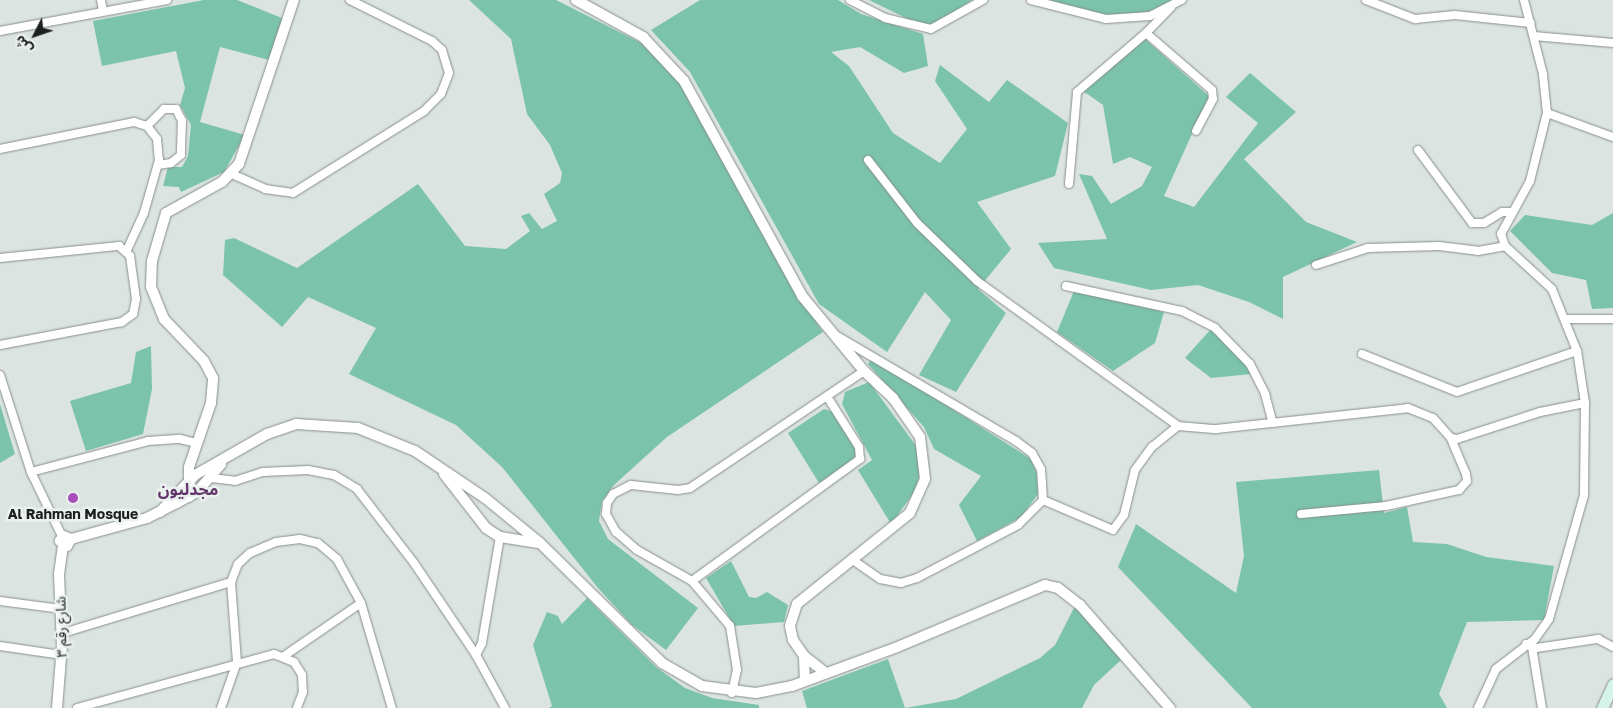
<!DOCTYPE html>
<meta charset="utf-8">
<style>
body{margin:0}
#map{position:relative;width:1613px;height:708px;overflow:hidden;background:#dce4e1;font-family:"Golos Text","Noto Sans Arabic",sans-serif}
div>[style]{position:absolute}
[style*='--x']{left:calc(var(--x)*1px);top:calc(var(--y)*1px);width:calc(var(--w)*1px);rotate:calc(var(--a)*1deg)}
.green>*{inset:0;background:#7bc3ab}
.roads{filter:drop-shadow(0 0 1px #878e8c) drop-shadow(0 0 1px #878e8c)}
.minor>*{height:8px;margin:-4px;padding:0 4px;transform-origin:4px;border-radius:4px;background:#fff}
.tertiary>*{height:10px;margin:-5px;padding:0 5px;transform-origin:5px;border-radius:5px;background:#fff}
.secondary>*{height:11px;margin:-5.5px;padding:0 5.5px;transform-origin:5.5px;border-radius:5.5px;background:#d4f4ea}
.dots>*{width:14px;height:14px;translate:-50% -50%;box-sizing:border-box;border:2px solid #eaf1ee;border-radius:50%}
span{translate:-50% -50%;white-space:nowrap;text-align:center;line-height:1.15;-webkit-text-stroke:5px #eaf1ee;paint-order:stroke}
.poi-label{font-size:14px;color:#1d1f1e;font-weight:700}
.street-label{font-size:14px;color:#1d1f1e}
.quarter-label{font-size:16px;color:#61356a;font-weight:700}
.north{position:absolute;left:10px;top:10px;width:50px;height:50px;-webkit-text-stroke:4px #eaf1ee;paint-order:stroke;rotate:229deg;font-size:14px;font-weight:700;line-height:20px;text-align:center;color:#1d1f1e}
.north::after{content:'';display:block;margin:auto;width:18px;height:22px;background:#1d1f1e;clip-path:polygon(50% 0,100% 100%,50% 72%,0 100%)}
</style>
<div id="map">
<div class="green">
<div style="clip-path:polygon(204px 0,237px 0,282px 18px,269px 60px,220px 47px,200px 122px,245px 135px,224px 172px,181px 192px,179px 187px,163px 186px,168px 167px,182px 167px,188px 156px,191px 125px,180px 105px,185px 88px,176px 51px,102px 66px,93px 21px)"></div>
<div style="clip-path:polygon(469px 0,556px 0,651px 48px,687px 93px,801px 300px,823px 332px,667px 437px,614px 485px,602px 501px,599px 521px,608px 539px,698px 608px,666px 650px,632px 625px,598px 588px,502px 467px,456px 425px,349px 374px,376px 328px,308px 297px,282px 327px,223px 275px,225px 240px,234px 238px,297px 268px,418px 184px,465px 246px,506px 249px,530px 231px,521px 216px,529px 213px,542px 229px,557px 221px,544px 194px,560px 183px,562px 173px,550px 145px,527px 114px,511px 39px)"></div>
<div style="clip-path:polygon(700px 0,838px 0,861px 14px,923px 34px,928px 66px,904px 73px,860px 47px,831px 52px,849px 66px,893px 133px,940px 163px,967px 129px,935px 81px,940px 65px,989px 102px,1007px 80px,1068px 123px,1055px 176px,977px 202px,1011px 249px,978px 289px,1006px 313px,956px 392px,919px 375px,951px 320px,925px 292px,887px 352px,819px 304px,690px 72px,651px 30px)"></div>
<div style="clip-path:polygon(869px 0,972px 0,932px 26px,914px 22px)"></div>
<div style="clip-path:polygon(1043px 0,1175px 0,1147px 12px,1115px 16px,1087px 13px)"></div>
<div style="clip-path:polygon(1145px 39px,1209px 96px,1164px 196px,1194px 207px,1258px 123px,1226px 97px,1250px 73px,1296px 112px,1244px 159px,1306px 222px,1357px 242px,1283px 277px,1283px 319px,1249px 302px,1198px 285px,1151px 290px,1054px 268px,1038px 243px,1107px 239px,1079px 174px,1092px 176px,1111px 204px,1142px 186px,1152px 167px,1130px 157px,1113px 164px,1103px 105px,1083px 91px)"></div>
<div style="clip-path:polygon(1613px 213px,1613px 308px,1592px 309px,1586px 280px,1552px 273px,1510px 231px,1525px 215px,1592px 225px)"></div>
<div style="clip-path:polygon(1074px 291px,1164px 312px,1155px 343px,1113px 371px,1057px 332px)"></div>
<div style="clip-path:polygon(1211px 329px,1236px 351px,1251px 374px,1211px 378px,1185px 358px)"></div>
<div style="clip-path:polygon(151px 346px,152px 389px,143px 434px,86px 451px,70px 401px,131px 383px,136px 352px)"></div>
<div style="clip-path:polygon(872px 358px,1031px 459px,1037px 474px,1038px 494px,1021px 517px,977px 541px,959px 505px,981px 476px,934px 449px,924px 427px,868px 364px)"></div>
<div style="clip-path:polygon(869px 382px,917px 447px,920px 472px,916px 490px,891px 524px,858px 470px,872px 460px,842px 404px,845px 392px)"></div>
<div style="clip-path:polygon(0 404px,15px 454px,0 463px)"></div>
<div style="clip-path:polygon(824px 409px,836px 413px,857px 452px,854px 460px,819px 483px,788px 433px)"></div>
<div style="clip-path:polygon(1379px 470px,1384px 513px,1407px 507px,1413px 542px,1447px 544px,1486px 557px,1554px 566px,1544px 620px,1467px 622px,1439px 694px,1447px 708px,1252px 708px,1118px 567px,1136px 524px,1236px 593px,1244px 556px,1236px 482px)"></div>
<div style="clip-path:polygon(731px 561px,749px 597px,756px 598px,767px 592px,788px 605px,784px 622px,734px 626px,706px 578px)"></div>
<div style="clip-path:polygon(587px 598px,656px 667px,685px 688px,712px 698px,759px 705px,759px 708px,549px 708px,552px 706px,533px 645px,547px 612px,558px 616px,562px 624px)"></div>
<div style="clip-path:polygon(1075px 606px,1121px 660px,1094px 685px,1082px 708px,807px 708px,802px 691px,888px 659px,905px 708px,956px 699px,1040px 658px,1055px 645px)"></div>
</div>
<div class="roads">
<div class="minor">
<div style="--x:101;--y:0;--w:11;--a:80"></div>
<div style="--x:850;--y:0;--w:39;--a:27"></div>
<div style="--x:885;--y:18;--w:47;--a:13.4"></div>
<div style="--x:931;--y:29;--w:60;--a:-29.1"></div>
<div style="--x:1031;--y:0;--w:77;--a:14.2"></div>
<div style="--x:1106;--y:19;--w:44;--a:-3.9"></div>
<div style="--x:1150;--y:16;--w:36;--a:-27"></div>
<div style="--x:1366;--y:0;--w:53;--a:21.2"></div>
<div style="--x:1415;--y:19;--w:40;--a:-5.7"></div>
<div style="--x:1455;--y:15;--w:76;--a:6"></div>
<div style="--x:0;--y:31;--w:170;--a:-10.5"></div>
<div style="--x:1146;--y:33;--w:87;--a:40.8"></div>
<div style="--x:1212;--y:90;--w:9;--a:84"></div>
<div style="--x:1213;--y:99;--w:36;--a:118"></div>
<div style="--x:1534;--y:36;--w:79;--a:5.1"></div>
<div style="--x:1547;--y:113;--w:70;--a:20"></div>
<div style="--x:147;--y:126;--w:24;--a:-45"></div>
<div style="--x:164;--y:109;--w:12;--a:0"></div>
<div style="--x:176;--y:109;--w:13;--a:63"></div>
<div style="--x:182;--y:121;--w:34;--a:92"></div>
<div style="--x:181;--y:155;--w:13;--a:141"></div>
<div style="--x:171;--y:163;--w:13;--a:171"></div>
<div style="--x:0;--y:149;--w:137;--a:-11.4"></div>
<div style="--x:134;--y:122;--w:14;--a:17"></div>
<div style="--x:147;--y:126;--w:16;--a:52"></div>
<div style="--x:157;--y:139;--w:21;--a:85"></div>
<div style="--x:159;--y:160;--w:55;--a:105.8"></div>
<div style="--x:144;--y:213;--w:41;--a:114.7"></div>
<div style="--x:1418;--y:150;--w:91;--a:53.5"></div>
<div style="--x:1472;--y:223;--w:12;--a:0"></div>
<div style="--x:1484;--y:223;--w:21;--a:-31"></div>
<div style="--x:1502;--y:212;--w:10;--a:0"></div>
<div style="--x:868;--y:160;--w:80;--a:52.1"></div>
<div style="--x:917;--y:223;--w:83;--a:44"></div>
<div style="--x:977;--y:281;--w:248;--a:35.8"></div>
<div style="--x:232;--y:174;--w:36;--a:24"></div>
<div style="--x:265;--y:189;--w:28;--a:8"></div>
<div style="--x:293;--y:193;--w:155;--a:-32"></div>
<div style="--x:424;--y:111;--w:24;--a:-45"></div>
<div style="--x:441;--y:94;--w:22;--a:-69"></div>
<div style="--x:449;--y:73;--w:24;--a:-107"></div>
<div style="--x:442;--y:50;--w:13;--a:-138"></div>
<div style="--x:432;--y:41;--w:92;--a:-153.4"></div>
<div style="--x:1069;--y:184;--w:92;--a:-85"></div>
<div style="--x:1077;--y:92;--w:91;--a:-40.5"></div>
<div style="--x:1146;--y:33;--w:36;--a:-46"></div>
<div style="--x:0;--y:258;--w:120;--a:-5.8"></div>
<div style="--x:119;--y:246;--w:15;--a:42"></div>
<div style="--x:130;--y:256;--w:43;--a:82.1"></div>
<div style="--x:136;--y:299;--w:15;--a:101"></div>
<div style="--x:133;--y:314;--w:14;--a:144"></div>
<div style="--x:122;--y:322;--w:124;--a:169.3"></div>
<div style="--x:1316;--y:265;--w:55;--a:-18.1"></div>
<div style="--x:1368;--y:248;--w:71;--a:-1.6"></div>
<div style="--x:1439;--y:246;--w:39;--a:7"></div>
<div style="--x:1478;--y:251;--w:27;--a:-10"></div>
<div style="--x:1066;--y:286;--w:119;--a:12.2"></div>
<div style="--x:1182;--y:311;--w:37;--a:27"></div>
<div style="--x:1215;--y:328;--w:50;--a:45.8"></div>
<div style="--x:1250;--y:364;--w:34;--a:63"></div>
<div style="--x:1265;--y:394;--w:30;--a:75"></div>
<div style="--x:1565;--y:319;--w:48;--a:0"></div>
<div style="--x:837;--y:336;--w:208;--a:30.4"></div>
<div style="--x:1016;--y:441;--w:20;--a:37"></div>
<div style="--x:1032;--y:453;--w:18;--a:61"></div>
<div style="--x:1041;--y:469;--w:14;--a:86"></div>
<div style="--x:1042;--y:483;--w:17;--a:87"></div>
<div style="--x:1043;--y:500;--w:35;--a:135"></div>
<div style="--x:1018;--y:525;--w:114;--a:152.3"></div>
<div style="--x:917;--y:578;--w:17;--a:163"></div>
<div style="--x:901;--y:583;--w:21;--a:-169"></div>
<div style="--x:880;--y:579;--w:35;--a:-145"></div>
<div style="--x:1362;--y:354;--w:102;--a:21.8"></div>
<div style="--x:1457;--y:392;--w:127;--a:-18.9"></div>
<div style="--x:0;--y:375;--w:102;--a:72.3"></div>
<div style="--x:31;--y:472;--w:71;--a:64.2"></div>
<div style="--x:31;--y:472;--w:121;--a:-14.8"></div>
<div style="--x:148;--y:441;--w:32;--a:-4"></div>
<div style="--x:180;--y:439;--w:16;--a:14"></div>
<div style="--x:212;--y:478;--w:23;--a:7"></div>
<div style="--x:235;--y:481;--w:29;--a:-18"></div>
<div style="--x:263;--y:472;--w:45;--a:-2.5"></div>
<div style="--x:308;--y:470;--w:26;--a:11"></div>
<div style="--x:334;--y:475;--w:27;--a:31"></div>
<div style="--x:357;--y:489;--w:93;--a:52.4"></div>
<div style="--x:414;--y:563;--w:111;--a:56"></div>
<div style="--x:476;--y:655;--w:60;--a:61.3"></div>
<div style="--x:1043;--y:500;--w:76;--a:23.2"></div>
<div style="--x:1113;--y:530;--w:19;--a:-54"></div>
<div style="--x:1124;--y:515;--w:46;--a:-76.3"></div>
<div style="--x:1135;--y:470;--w:29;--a:-54"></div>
<div style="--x:1152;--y:447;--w:33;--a:-39"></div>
<div style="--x:1178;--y:426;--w:38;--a:5"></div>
<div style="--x:1216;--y:429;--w:193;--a:-6.2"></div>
<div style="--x:1408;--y:408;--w:27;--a:22"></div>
<div style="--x:1433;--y:418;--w:27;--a:48"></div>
<div style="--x:1451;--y:438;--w:6;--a:9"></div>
<div style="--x:1457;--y:439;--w:87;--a:-18"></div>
<div style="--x:1540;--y:412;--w:46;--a:-11.3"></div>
<div style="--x:1301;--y:514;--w:85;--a:-5.4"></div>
<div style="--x:1386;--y:506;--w:75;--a:-12.4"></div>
<div style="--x:1459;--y:490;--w:12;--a:-48"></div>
<div style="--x:1467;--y:481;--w:7;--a:-98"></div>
<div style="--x:1466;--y:474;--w:39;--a:-113"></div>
<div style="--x:692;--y:581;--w:208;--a:-36"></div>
<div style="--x:860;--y:459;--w:12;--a:-95"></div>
<div style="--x:859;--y:447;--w:58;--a:-122.3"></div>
<div style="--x:0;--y:601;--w:63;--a:7.4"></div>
<div style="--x:63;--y:633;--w:176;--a:-16.9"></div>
<div style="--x:1526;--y:644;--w:11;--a:22"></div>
<div style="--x:1536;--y:648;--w:63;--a:-8.3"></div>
<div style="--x:1598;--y:639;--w:17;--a:28"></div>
<div style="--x:0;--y:646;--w:63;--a:8.3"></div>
<div style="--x:1532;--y:647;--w:62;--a:80.7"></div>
<div style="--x:476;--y:655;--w:13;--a:-63"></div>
<div style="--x:482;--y:643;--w:108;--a:-80.4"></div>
<div style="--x:284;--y:656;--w:93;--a:-34.5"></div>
<div style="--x:732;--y:693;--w:24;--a:-78"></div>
<div style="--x:737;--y:670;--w:45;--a:-99"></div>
<div style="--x:730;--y:626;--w:59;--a:-130.2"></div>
<div style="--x:692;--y:581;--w:63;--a:-150.6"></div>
<div style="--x:637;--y:550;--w:28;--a:-139"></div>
<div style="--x:616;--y:532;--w:21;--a:-119"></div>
<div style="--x:606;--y:514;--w:11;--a:-85"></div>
<div style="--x:607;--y:503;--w:11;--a:-56"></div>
<div style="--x:613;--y:494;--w:20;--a:-27"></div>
<div style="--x:631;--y:485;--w:47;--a:6.1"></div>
<div style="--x:678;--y:490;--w:12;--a:-9"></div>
<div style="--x:690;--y:488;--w:210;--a:-33.9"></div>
<div style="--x:77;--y:708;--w:204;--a:-15.3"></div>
<div style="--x:274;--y:654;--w:22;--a:22"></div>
<div style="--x:294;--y:662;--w:15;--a:58"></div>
<div style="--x:302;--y:675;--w:17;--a:87"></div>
<div style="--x:303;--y:692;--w:17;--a:111"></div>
<div style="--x:221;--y:708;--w:49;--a:-70.8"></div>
<div style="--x:237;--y:662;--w:80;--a:-94.3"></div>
<div style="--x:231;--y:582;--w:19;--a:-69"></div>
<div style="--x:238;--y:564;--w:16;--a:-43"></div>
<div style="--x:250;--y:553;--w:28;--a:-23"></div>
<div style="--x:276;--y:542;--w:24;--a:-7"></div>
<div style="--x:300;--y:539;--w:18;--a:13"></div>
<div style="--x:318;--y:543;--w:25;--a:40"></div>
<div style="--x:337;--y:559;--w:50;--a:61.4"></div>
<div style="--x:361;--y:603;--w:109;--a:73.6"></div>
<div style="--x:1478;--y:708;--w:43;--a:-65.2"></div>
<div style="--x:1496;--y:669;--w:49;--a:-37.6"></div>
<div style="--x:1535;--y:639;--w:24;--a:-55"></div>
<div style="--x:1549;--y:619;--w:129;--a:-74.2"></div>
<div style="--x:1584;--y:495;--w:92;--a:-89.4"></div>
<div style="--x:1585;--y:403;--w:53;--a:-98.7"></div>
<div style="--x:1577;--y:351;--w:67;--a:-112"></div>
<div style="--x:1552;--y:289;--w:64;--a:-137.5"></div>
<div style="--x:1505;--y:246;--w:13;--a:-108"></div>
<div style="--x:1501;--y:234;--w:60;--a:-61.3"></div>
<div style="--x:1530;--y:181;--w:70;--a:-76"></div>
<div style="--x:1547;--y:113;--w:39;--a:-96"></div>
<div style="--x:1543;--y:74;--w:76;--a:-104.4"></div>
</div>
<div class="tertiary">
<div style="--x:576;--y:0;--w:77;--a:28.9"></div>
<div style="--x:643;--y:37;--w:60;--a:47"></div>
<div style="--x:684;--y:81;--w:245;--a:61.2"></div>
<div style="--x:802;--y:296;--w:97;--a:50.4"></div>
<div style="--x:864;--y:371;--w:40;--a:43"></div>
<div style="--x:893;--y:398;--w:47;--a:55.3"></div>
<div style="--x:920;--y:437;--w:42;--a:83.2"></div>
<div style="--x:925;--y:479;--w:37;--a:114"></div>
<div style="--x:910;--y:513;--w:145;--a:141.2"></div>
<div style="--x:797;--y:604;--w:23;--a:108"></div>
<div style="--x:790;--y:626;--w:14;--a:78"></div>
<div style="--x:793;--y:640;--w:19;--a:55"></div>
<div style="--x:804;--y:656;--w:28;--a:38"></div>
<div style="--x:444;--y:474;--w:68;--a:52.1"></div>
<div style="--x:486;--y:528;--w:17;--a:33"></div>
<div style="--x:500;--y:537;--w:39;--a:9"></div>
<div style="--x:189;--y:497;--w:30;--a:-90"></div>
<div style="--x:189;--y:467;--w:68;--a:-71"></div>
<div style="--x:211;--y:403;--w:25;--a:-85"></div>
<div style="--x:213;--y:378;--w:19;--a:-118"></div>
<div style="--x:204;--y:361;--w:58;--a:-133.6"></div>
<div style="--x:164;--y:319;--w:35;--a:-112"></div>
<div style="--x:151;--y:287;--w:26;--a:-88"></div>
<div style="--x:152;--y:261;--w:50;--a:-73.7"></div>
<div style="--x:166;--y:213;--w:64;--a:-29"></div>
<div style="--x:222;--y:182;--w:25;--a:-47"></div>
<div style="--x:239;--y:164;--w:173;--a:-71.5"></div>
<div style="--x:160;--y:512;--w:51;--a:-46.6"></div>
<div style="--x:195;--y:475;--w:83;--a:-29.7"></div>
<div style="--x:267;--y:434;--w:31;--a:-19"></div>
<div style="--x:296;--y:424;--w:62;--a:3.7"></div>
<div style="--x:358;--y:428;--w:61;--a:22"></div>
<div style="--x:415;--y:451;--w:84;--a:33.9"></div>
<div style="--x:485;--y:498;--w:71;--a:39.3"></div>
<div style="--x:540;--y:543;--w:171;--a:44.5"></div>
<div style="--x:662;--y:663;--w:46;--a:29.9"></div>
<div style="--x:702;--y:686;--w:54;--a:7.4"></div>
<div style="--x:756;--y:693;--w:37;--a:-11"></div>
<div style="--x:792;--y:686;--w:110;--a:-20.3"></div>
<div style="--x:895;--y:648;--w:163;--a:-22.8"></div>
<div style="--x:1045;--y:585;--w:13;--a:13"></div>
<div style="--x:1058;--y:588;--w:28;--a:38"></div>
<div style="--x:1080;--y:605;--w:137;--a:48.9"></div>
<div style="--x:71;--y:539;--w:8;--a:120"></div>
<div style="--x:67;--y:546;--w:9;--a:-144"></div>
<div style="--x:60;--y:541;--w:6;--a:-59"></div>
<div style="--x:63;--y:536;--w:9;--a:21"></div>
<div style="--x:71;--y:539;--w:79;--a:-15.4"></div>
<div style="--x:147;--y:518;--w:34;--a:-27"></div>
<div style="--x:177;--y:503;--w:23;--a:-29"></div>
<div style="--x:197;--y:492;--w:37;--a:-49"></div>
<div style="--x:804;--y:656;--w:23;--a:88"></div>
<div style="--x:57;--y:708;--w:62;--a:-85.4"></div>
<div style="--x:62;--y:646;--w:72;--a:-92.4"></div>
<div style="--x:59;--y:574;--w:28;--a:-82"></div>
</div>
<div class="secondary">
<div style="--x:1602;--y:708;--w:26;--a:-65"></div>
</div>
</div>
<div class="dots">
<div style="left:73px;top:498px;background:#a94fbb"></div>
</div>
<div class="poi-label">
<span style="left:73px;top:514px">Al Rahman Mosque</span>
</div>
<div class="street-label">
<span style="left:61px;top:627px;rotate:-91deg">شارع رقم ٣</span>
</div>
<div class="quarter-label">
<span style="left:188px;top:489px">مجدليون</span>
</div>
<div class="north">ش</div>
</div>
